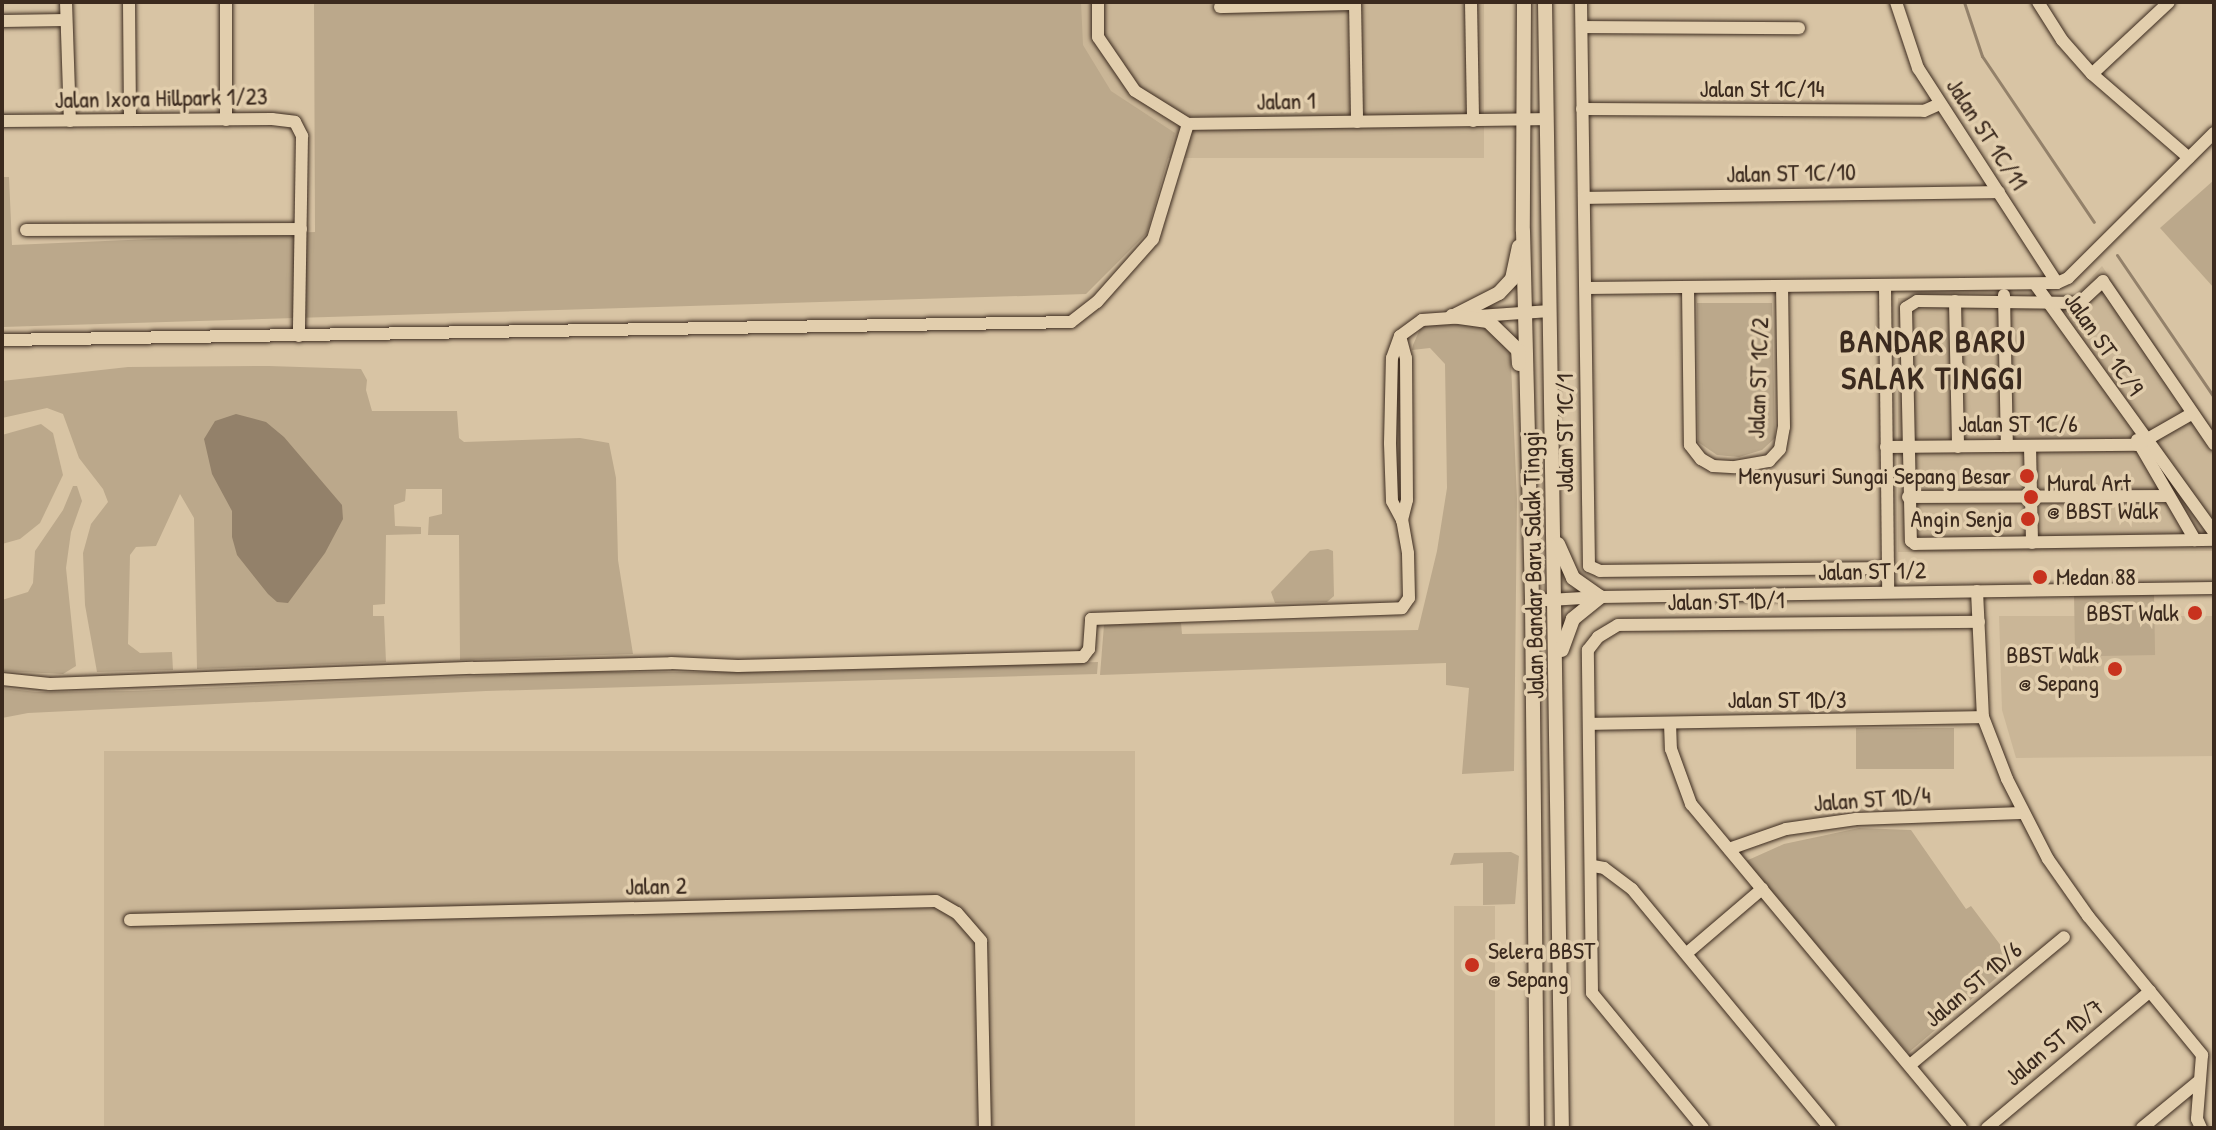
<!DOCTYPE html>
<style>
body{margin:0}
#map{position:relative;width:2216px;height:1130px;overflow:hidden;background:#d8c4a4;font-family:"Patrick Hand",sans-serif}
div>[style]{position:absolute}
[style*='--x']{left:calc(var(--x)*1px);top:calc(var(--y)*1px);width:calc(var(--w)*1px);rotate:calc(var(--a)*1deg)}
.built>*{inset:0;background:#cab697;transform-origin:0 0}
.green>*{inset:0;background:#bba88b;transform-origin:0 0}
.water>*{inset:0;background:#93816a}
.stream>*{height:3px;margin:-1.5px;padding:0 1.5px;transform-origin:1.5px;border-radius:1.5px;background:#93816a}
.roads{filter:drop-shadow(0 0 2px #3b2a1e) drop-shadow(0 0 2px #3b2a1e)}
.minor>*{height:12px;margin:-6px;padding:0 6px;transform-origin:6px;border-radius:6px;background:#e2cead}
.major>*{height:14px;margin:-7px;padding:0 7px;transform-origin:7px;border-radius:7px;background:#e2cead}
.dots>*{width:22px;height:22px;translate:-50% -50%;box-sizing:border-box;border:4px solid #e2cead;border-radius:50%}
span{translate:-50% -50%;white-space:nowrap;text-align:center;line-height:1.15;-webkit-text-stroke:7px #e2cead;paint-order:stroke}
.street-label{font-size:24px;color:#3b2a1e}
.poi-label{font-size:24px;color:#3b2a1e}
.right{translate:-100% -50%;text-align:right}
.left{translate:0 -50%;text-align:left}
.district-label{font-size:32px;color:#3b2a1e;font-weight:700;letter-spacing:2px}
.frame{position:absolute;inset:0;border:4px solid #3b2a1e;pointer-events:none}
</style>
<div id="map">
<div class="built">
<div style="left:1079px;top:2px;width:405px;height:156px"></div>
<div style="clip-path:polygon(2102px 266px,2214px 431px,2214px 551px,1898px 552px,1898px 298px,2075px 295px)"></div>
<div style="clip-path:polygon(1999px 616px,2214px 616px,2214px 756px,2016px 758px,2002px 710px)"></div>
<div style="left:1135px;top:751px;width:377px;height:1031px;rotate:90deg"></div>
<div style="left:1454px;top:906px;width:41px;height:222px"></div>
</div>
<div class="green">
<div style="clip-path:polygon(314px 2px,1081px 2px,1083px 45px,1111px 91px,1175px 133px,1147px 233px,1086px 294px,2px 327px,2px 177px,9px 177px,12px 245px,315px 232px)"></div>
<div style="clip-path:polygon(2214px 180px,2214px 288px,2160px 228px)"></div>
<div style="clip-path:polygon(1697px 303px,1772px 303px,1775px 438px,1762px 450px,1739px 457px,1717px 455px,1698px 442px)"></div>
<div style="clip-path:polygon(1475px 324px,1492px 328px,1509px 346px,1511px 364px,1517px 499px,1514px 771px,1462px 774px,1469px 688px,1446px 685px,1446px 663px,1100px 675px,1104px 625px,1181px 623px,1182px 634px,1418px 630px,1437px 551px,1447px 488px,1445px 364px,1430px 348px,1412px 350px,1413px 345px,1420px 329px,1427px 325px)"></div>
<div style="clip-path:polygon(269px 366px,361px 369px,367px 380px,366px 390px,372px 411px,457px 411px,459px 438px,464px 442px,580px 438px,609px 443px,616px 478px,618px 560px,633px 654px,460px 660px,459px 535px,428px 535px,429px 517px,442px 514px,442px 489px,406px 489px,405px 501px,394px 505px,395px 526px,421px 527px,421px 534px,386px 535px,385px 604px,373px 605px,373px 616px,384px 616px,386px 662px,197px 669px,194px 518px,180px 494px,156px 546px,136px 547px,130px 555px,128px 644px,140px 653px,172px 652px,173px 670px,97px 672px,85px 605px,83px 553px,91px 524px,108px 502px,103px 489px,79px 458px,63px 414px,47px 408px,2px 418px,2px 381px,128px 367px)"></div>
<div style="clip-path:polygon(41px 424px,53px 433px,63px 475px,40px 523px,20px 539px,2px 544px,2px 435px)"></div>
<div style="clip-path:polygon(73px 486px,77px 486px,82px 501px,71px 532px,66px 568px,76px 666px,63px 674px,2px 671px,2px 600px,28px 592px,33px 583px,35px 551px,63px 510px)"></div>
<div style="clip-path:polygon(1328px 549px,1333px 551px,1334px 596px,1327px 602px,1275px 603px,1271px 592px,1310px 551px)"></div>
<div style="left:2154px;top:592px;width:63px;height:80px;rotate:89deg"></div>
<div style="clip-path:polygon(1098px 662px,1097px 674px,486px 691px,28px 713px,2px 718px,2px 688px,36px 692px,133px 691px,573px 672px,791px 672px)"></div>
<div style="left:1856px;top:728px;width:98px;height:41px"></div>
<div style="clip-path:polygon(1859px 828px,1911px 830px,1966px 909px,1971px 906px,2014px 963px,1908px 1053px,1746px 861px,1784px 844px)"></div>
<div style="clip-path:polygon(1454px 853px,1511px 852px,1519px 856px,1515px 904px,1483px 905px,1483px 863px,1450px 865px)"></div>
</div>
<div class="water">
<div style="clip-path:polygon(236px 414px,266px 422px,284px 437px,342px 505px,343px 519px,325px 553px,288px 603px,277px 602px,268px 594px,237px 555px,232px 537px,232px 511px,212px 474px,204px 439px,215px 421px)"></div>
</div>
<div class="stream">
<div style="--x:1964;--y:2;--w:57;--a:71.6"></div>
<div style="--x:1982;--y:56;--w:200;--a:56"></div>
<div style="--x:2117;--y:255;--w:172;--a:55.7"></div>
</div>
<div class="roads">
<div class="minor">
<div style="--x:66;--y:2;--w:119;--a:88.1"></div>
<div style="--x:129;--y:2;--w:118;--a:89.5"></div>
<div style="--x:226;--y:2;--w:118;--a:90"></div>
<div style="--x:1098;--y:2;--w:35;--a:90"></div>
<div style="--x:1098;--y:37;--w:65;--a:55.6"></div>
<div style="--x:1135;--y:91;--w:62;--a:31.9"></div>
<div style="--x:1188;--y:124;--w:359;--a:-0.8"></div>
<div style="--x:1355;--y:2;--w:120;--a:89"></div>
<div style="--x:1471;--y:2;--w:119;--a:89"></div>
<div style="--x:1581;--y:2;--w:564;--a:89.19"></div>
<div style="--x:1589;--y:566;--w:12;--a:24"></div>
<div style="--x:1600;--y:571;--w:287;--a:-0.6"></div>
<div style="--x:1896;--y:2;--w:70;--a:71.6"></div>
<div style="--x:1918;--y:68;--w:256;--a:57.1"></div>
<div style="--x:2038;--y:2;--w:45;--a:57.7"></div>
<div style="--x:2062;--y:40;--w:45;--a:48.6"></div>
<div style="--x:2092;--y:74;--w:128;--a:40.9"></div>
<div style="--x:1220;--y:7;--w:135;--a:-1.3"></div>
<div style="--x:2;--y:21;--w:64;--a:-0.9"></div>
<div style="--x:1582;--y:27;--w:217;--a:0.3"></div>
<div style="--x:2092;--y:74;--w:105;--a:-43.1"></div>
<div style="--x:1582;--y:109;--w:342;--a:0.3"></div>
<div style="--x:1924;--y:111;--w:17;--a:-24"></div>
<div style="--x:2;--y:121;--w:270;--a:-0.4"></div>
<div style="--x:272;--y:119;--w:23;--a:7"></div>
<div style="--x:295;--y:122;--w:16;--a:63"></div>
<div style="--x:302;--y:136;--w:200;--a:90.9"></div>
<div style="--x:1584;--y:198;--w:415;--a:-0.8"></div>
<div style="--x:26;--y:230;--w:275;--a:-0.2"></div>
<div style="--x:2035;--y:284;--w:306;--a:54.2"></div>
<div style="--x:1885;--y:285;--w:307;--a:89.4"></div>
<div style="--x:1688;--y:287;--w:158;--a:89.3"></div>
<div style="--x:1690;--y:445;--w:18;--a:52"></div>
<div style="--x:1701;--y:459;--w:14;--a:30"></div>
<div style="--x:1713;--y:466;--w:22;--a:3"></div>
<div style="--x:1735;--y:467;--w:35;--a:-10"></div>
<div style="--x:1769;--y:461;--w:16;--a:-47"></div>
<div style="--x:1780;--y:449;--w:22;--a:-80"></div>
<div style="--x:1784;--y:427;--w:141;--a:-90.8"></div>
<div style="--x:1586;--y:288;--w:471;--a:-0.6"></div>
<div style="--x:2057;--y:283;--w:12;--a:-24"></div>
<div style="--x:2068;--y:278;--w:206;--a:-44.8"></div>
<div style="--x:2004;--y:295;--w:151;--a:88.9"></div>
<div style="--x:1955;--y:301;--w:146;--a:88.8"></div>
<div style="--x:1400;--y:336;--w:23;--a:75"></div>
<div style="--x:1406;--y:358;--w:142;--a:89.6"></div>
<div style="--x:1407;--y:500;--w:21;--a:104"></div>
<div style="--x:2;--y:340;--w:1069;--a:-0.96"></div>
<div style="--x:1071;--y:322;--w:33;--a:-38"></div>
<div style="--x:1097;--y:302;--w:84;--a:-48.4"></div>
<div style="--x:1153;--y:239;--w:120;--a:-73.1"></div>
<div style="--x:2137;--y:440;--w:116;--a:59.9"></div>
<div style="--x:2214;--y:444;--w:197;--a:-124.3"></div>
<div style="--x:2103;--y:281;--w:33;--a:137"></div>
<div style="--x:2079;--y:303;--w:162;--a:-179.3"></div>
<div style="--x:1917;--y:301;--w:13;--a:148"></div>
<div style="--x:1906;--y:308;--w:233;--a:88.8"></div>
<div style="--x:1911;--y:541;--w:5;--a:37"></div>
<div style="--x:1915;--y:544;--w:299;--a:-0.8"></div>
<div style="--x:2030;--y:446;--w:97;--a:88.8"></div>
<div style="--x:1886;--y:447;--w:251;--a:-0.5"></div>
<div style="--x:2137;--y:445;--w:64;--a:-29.7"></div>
<div style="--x:1908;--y:497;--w:260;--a:-0.2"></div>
<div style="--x:1977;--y:591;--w:126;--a:87.3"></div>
<div style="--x:1983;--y:717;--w:66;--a:68.8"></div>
<div style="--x:2007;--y:779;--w:90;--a:62.9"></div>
<div style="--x:2048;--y:859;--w:70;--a:54.9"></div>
<div style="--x:2088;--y:916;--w:180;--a:50.6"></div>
<div style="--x:2202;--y:1055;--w:64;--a:94.5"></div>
<div style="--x:2197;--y:1119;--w:10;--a:66"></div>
<div style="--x:1532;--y:601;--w:68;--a:-3.4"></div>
<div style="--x:1600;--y:597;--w:614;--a:-0.84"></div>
<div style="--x:2;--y:679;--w:48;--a:5.9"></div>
<div style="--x:50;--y:684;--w:423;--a:-2.2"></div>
<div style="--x:473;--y:668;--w:198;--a:-1.4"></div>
<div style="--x:671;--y:663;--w:67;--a:2.6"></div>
<div style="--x:738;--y:666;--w:345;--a:-1.5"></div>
<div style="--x:1083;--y:657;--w:10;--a:-53"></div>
<div style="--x:1089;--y:649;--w:30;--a:-86"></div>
<div style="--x:1091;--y:619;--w:311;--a:-2"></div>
<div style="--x:1402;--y:608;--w:12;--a:-55"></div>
<div style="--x:1409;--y:598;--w:45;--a:-91.3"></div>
<div style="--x:1408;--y:553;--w:34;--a:-100"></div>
<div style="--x:1402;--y:520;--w:21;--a:-118"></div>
<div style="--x:1392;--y:501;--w:58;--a:-92"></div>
<div style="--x:1390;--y:443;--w:85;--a:-88.7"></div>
<div style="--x:1392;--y:358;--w:23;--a:-70"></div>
<div style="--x:1400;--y:336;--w:27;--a:-36"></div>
<div style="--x:1422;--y:320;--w:128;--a:-4"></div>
<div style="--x:1670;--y:723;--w:26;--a:88"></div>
<div style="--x:1671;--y:749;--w:59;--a:70"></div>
<div style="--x:1691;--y:804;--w:422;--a:50.2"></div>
<div style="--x:1590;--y:724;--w:393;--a:-1"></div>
<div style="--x:1729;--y:849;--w:60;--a:-19.3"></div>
<div style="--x:1786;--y:829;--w:71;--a:-8.1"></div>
<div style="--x:1856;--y:819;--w:166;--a:-2.1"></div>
<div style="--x:1593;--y:866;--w:11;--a:10"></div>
<div style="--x:1604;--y:868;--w:35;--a:37"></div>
<div style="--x:1632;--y:889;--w:310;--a:50.4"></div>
<div style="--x:130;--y:920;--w:806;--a:-1.35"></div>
<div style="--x:936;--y:901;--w:24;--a:30"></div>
<div style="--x:957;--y:913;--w:37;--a:49"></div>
<div style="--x:981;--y:941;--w:187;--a:88.8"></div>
<div style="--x:1687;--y:953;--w:99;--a:-40.5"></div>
<div style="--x:1910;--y:1065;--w:200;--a:-39.7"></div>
<div style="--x:1703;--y:1128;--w:175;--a:-129.4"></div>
<div style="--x:1592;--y:993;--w:343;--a:-90.7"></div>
<div style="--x:1588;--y:650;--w:16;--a:-52"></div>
<div style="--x:1598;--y:637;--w:23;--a:-31"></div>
<div style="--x:1618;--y:625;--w:361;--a:-0.5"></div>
<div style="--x:1987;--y:1128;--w:213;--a:-40"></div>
<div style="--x:2142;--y:1128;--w:74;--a:-39.5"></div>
</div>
<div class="major">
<div style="--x:1524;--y:2;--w:229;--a:90.3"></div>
<div style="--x:1523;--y:231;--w:370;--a:88.6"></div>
<div style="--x:1532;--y:601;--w:527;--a:89.46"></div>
<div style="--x:1545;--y:2;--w:1126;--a:89.14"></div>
<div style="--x:1456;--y:315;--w:48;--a:-27.1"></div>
<div style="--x:1499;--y:293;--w:19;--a:-47"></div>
<div style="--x:1512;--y:279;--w:33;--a:-78"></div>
<div style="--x:1452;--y:316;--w:36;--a:8"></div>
<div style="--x:1488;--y:321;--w:42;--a:44"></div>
<div style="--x:1518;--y:350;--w:14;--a:86"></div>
<div style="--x:1558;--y:544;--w:37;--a:66"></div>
<div style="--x:1573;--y:578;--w:33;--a:35"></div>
<div style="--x:1600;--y:597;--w:35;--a:141"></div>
<div style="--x:1573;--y:619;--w:33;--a:110"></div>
</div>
</div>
<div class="dots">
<div style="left:2027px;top:476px;background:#c8321e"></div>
<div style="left:2031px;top:497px;background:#c8321e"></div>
<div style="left:2028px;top:519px;background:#c8321e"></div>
<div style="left:2040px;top:577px;background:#c8321e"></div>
<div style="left:2195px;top:613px;background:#c8321e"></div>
<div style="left:2115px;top:669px;background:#c8321e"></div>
<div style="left:1472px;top:965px;background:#c8321e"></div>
</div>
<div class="street-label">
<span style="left:1762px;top:89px">Jalan St 1C/14</span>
<span style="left:161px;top:98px;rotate:-1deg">Jalan Ixora Hillpark 1/23</span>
<span style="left:1286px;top:101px;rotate:-1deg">Jalan 1</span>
<span style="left:1987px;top:134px;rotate:57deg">Jalan ST 1C/11</span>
<span style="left:1791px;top:173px;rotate:-1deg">Jalan ST 1C/10</span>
<span style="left:2104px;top:344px;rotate:55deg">Jalan ST 1C/9</span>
<span style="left:1758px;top:378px;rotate:-88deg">Jalan ST 1C/2</span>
<span style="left:2018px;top:424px">Jalan ST 1C/6</span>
<span style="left:1565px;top:433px;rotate:-90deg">Jalan ST 1C/1</span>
<span style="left:1533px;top:565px;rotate:-91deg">Jalan Bandar Baru Salak Tinggi</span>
<span style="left:1872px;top:571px;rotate:-1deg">Jalan ST 1/2</span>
<span style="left:1726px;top:601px;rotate:-1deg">Jalan ST 1D/1</span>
<span style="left:1787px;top:700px">Jalan ST 1D/3</span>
<span style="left:1872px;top:799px;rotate:-4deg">Jalan ST 1D/4</span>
<span style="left:656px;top:886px;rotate:-1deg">Jalan 2</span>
<span style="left:1973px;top:984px;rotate:-40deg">Jalan ST 1D/6</span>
<span style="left:2054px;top:1042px;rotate:-40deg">Jalan ST 1D/7</span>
</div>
<div class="poi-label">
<span class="right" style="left:2011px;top:476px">Menyusuri Sungai Sepang Besar</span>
<span class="left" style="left:2047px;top:497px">Mural Art<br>@ BBST Walk</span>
<span class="right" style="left:2012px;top:519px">Angin Senja</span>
<span class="left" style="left:2056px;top:577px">Medan 88</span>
<span class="right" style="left:2179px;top:613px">BBST Walk</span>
<span class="right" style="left:2099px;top:669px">BBST Walk<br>@ Sepang</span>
<span class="left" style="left:1488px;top:965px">Selera BBST<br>@ Sepang</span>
</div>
<div class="district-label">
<span style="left:1933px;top:360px">BANDAR BARU<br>SALAK TINGGI</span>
</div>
<div class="frame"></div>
</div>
